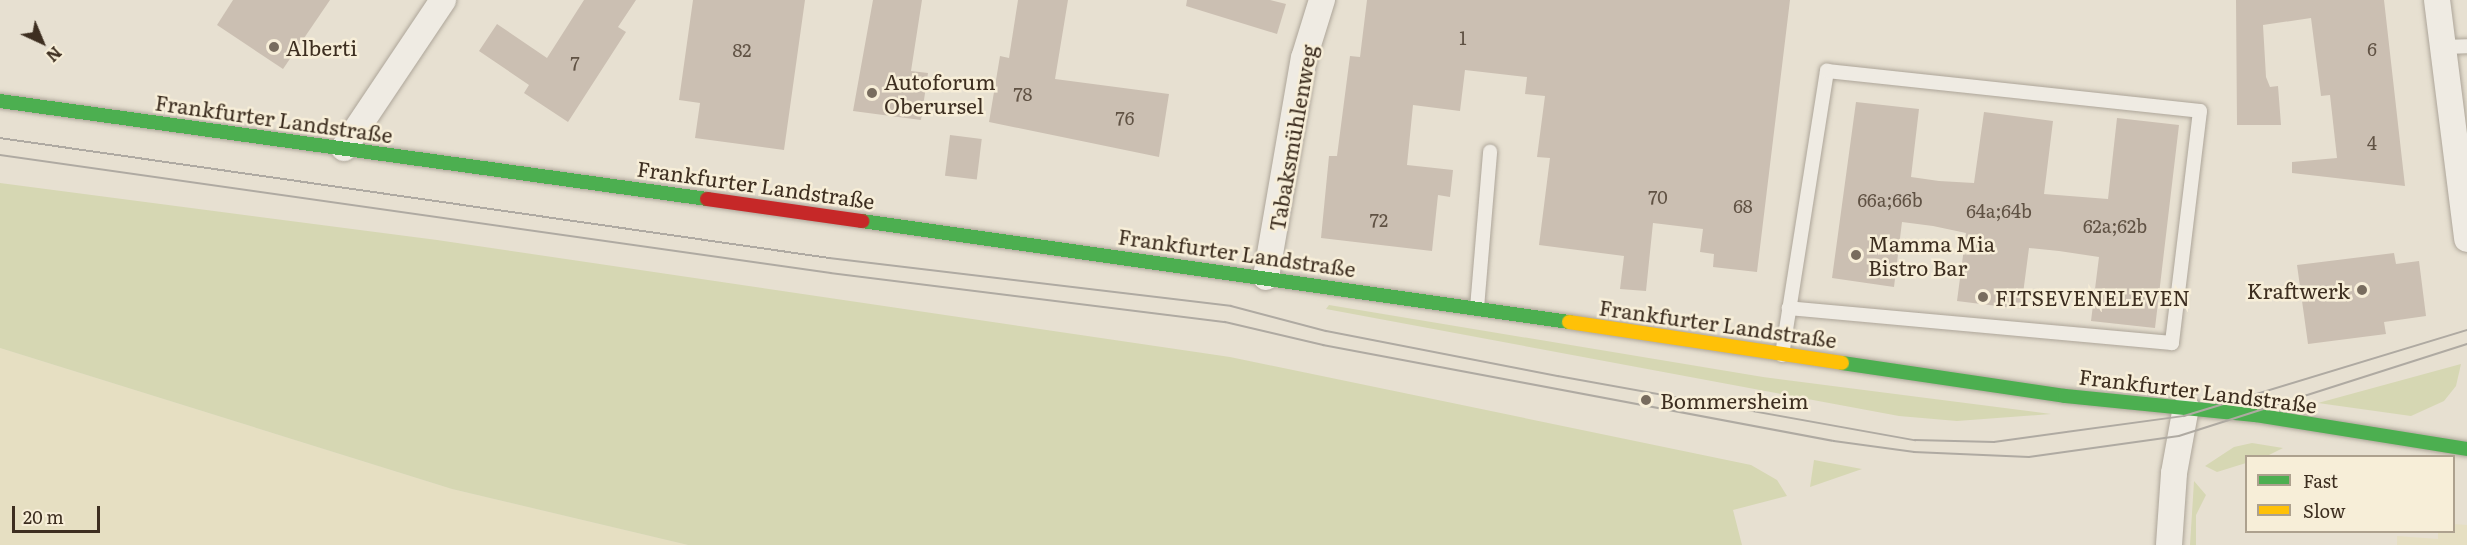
<!DOCTYPE html>
<meta charset="utf-8">
<style>
body{margin:0}
#map{position:relative;width:2467px;height:545px;overflow:hidden;background:#e7e0d1;font-family:Literata,serif}
div>[style]{position:absolute}
[style*='--x']{left:calc(var(--x)*1px);top:calc(var(--y)*1px);width:calc(var(--w)*1px);rotate:calc(var(--a)*1deg)}
.farmland>*{inset:0;background:#e6dfc2}
.green>*{inset:0;background:#d6d7b3}
.building>*{inset:0;background:#cbbfb2;transform-origin:0 0}
.roads{filter:drop-shadow(0 0 2px #ada599) drop-shadow(0 0 2px #ada599)}
.lane>*{height:14px;margin:-7px;padding:0 7px;transform-origin:7px;border-radius:7px;background:#efebe3}
.street>*{height:26px;margin:-13px;padding:0 13px;transform-origin:13px;border-radius:13px;background:#efebe3}
.fast>*{height:14px;margin:-7px;padding:0 7px;transform-origin:7px;border-radius:7px;background:#4caf50}
.slow>*{height:14px;margin:-7px;padding:0 7px;transform-origin:7px;border-radius:7px;background:#ffc107}
.jam>*{height:14px;margin:-7px;padding:0 7px;transform-origin:7px;border-radius:7px;background:#c62828}
.tram>*{height:1.5px;margin:-0.75px;padding:0 0.75px;transform-origin:0.75px;border-radius:0.75px;background:#afaaa2}
.dots>*{width:16px;height:16px;translate:-50% -50%;box-sizing:border-box;border:3px solid #f7eed8;border-radius:50%}
span{translate:-50% -50%;white-space:nowrap;text-align:center;line-height:1.15;-webkit-text-stroke:5px #f7eed8;paint-order:stroke}
.number-label{font-size:18px;color:#605244}
.number-label span{-webkit-text-stroke-width:0}
.poi-label{font-size:21px;color:#3d2e20}
.left{translate:0 -50%;text-align:left}
.right{translate:-100% -50%;text-align:right}
.street-label{font-size:21px;color:#3d2e20}
.legend{position:absolute;left:2245px;top:455px;width:210px;height:78px;box-sizing:border-box;background:#f7eed8;border:2px solid #ada18e;margin:0;padding:8px 10px;list-style:none;font-size:18px;color:#3d2e20}
.legend li{display:flex;align-items:center;gap:12px;height:30px}
.legend b{width:30px;border:2px solid #ada18e}
.north{position:absolute;left:12px;top:12px;width:60px;height:60px;-webkit-text-stroke:4px #f7eed8;paint-order:stroke;rotate:136deg;font-size:16px;font-weight:700;line-height:24px;text-align:center;color:#3d2e20}
.north::after{content:'';display:block;margin:auto;width:21px;height:27px;background:#3d2e20;clip-path:polygon(50% 0,100% 100%,50% 72%,0 100%)}
.scale{position:absolute;left:12px;top:506px;width:88px;height:27px;box-sizing:border-box;border:3px solid #3d2e20;border-top:0;padding-left:8px;font-size:18px;line-height:21px;white-space:nowrap;color:#3d2e20;-webkit-text-stroke:4px #f7eed8;paint-order:stroke}
</style>
<div id="map">
<div class="farmland">
<div style="clip-path:polygon(0 348px,452px 489px,688px 545px,0 545px)"></div>
<div style="clip-path:polygon(2454px 524px,2467px 525px,2467px 545px,2397px 545px,2397px 536px,2438px 539px,2438px 532px,2454px 532px)"></div>
</div>
<div class="green">
<div style="clip-path:polygon(0 183px,437px 240px,1230px 357px,1751px 465px,1777px 480px,1787px 496px,1733px 510px,1742px 545px,688px 545px,452px 489px,0 348px)"></div>
<div style="clip-path:polygon(1329px 305px,1763px 377px,2051px 414px,1957px 421px,1899px 416px,1326px 309px)"></div>
<div style="clip-path:polygon(2461px 364px,2456px 386px,2444px 401px,2411px 416px,2318px 403px)"></div>
<div style="clip-path:polygon(2252px 443px,2283px 448px,2267px 456px,2246px 456px,2246px 463px,2217px 472px,2205px 466px,2234px 447px)"></div>
<div style="clip-path:polygon(1814px 460px,1862px 469px,1810px 487px)"></div>
<div style="clip-path:polygon(2194px 481px,2206px 495px,2196px 515px,2196px 545px,2190px 545px)"></div>
</div>
<div class="building">
<div style="clip-path:polygon(233px 0,330px 0,283px 69px,217px 25px)"></div>
<div style="clip-path:polygon(584px 0,636px 0,618px 27px,626px 32px,568px 122px,524px 93px,529px 85px,479px 51px,497px 24px,547px 58px)"></div>
<div style="clip-path:polygon(693px 0,805px 0,784px 150px,695px 138px,700px 103px,679px 100px)"></div>
<div style="clip-path:polygon(873px 0,922px 0,911px 71px,928px 73px,921px 120px,853px 111px)"></div>
<div style="clip-path:polygon(1018px 0,1068px 0,1055px 79px,1169px 94px,1159px 157px,989px 122px,1000px 56px,1009px 58px)"></div>
<div style="clip-path:polygon(1187px 0,1270px 0,1286px 4px,1277px 34px,1186px 6px)"></div>
<div style="clip-path:polygon(1367px 0,1790px 0,1757px 272px,1713px 267px,1714px 254px,1700px 252px,1703px 229px,1653px 223px,1646px 291px,1620px 289px,1624px 256px,1539px 245px,1550px 158px,1537px 157px,1545px 96px,1525px 94px,1527px 77px,1465px 70px,1460px 111px,1413px 105px,1407px 165px,1453px 170px,1450px 197px,1438px 195px,1432px 251px,1321px 238px,1329px 156px,1337px 156px,1350px 56px,1360px 57px)"></div>
<div style="clip-path:polygon(2236px 0,2384px 0,2405px 186px,2292px 173px,2292px 162px,2337px 158px,2330px 95px,2321px 96px,2311px 18px,2263px 25px,2266px 77px,2270px 87px,2278px 86px,2281px 125px,2237px 125px)"></div>
<div style="clip-path:polygon(1856px 102px,1919px 109px,1911px 177px,1939px 181px,1974px 183px,1984px 112px,2053px 121px,2044px 194px,2108px 199px,2117px 118px,2179px 125px,2155px 328px,2091px 321px,2099px 257px,2059px 251px,2029px 248px,2021px 309px,1957px 301px,1966px 233px,1933px 226px,1902px 222px,1894px 287px,1832px 278px)"></div>
<div style="left:950px;top:135px;width:32px;height:41px;rotate:7deg"></div>
<div style="clip-path:polygon(2394px 253px,2396px 264px,2419px 261px,2426px 316px,2384px 322px,2386px 334px,2308px 344px,2297px 265px)"></div>
</div>
<div class="roads">
<div class="lane">
<div style="--x:2444;--y:47;--w:23;--a:-2"></div>
<div style="--x:1477;--y:308;--w:157;--a:-85.2"></div>
<div style="--x:1782;--y:355;--w:288;--a:-81"></div>
<div style="--x:1827;--y:71;--w:375;--a:6.1"></div>
<div style="--x:2200;--y:111;--w:234;--a:96.9"></div>
<div style="--x:2172;--y:343;--w:385;--a:-174.8"></div>
</div>
<div class="street">
<div style="--x:2437;--y:0;--w:241;--a:82.8"></div>
<div style="--x:344;--y:148;--w:178;--a:-56.2"></div>
<div style="--x:1266;--y:277;--w:222;--a:-80.2"></div>
<div style="--x:1304;--y:58;--w:61;--a:-72.8"></div>
<div style="--x:2169;--y:545;--w:72;--a:-86"></div>
<div style="--x:2174;--y:473;--w:67;--a:-79.7"></div>
</div>
<div class="fast">
<div style="--x:0;--y:101;--w:714;--a:7.89"></div>
<div style="--x:862;--y:221;--w:714;--a:8.13"></div>
<div style="--x:1842;--y:363;--w:225;--a:8.4"></div>
<div style="--x:2065;--y:396;--w:191;--a:5.7"></div>
<div style="--x:2255;--y:415;--w:215;--a:9.1"></div>
</div>
<div class="slow">
<div style="--x:1569;--y:322;--w:276;--a:8.5"></div>
</div>
<div class="jam">
<div style="--x:707;--y:199;--w:157;--a:8.1"></div>
</div>
</div>
<div class="tram">
<div style="--x:0;--y:138;--w:839;--a:8.23"></div>
<div style="--x:830;--y:258;--w:404;--a:6.8"></div>
<div style="--x:1231;--y:306;--w:98;--a:14.7"></div>
<div style="--x:1326;--y:331;--w:236;--a:11"></div>
<div style="--x:1558;--y:376;--w:363;--a:10.2"></div>
<div style="--x:1915;--y:440;--w:79;--a:1.5"></div>
<div style="--x:1994;--y:442;--w:192;--a:-7.8"></div>
<div style="--x:2184;--y:416;--w:296;--a:-16.9"></div>
<div style="--x:0;--y:155;--w:839;--a:8.08"></div>
<div style="--x:831;--y:273;--w:397;--a:7.1"></div>
<div style="--x:1225;--y:322;--w:101;--a:13.2"></div>
<div style="--x:1323;--y:345;--w:520;--a:10.64"></div>
<div style="--x:1834;--y:441;--w:81;--a:7.8"></div>
<div style="--x:1914;--y:452;--w:115;--a:2.5"></div>
<div style="--x:2029;--y:457;--w:151;--a:-8"></div>
<div style="--x:2179;--y:436;--w:302;--a:-17.7"></div>
</div>
<div class="dots">
<div style="left:274px;top:47px;background:#786c5e"></div>
<div style="left:872px;top:93px;background:#786c5e"></div>
<div style="left:1856px;top:255px;background:#786c5e"></div>
<div style="left:2362px;top:290px;background:#786c5e"></div>
<div style="left:1983px;top:297px;background:#786c5e"></div>
<div style="left:1646px;top:400px;background:#786c5e"></div>
</div>
<div class="number-label">
<span style="left:1463px;top:38px">1</span>
<span style="left:2372px;top:49px">6</span>
<span style="left:742px;top:50px">82</span>
<span style="left:575px;top:63px">7</span>
<span style="left:1023px;top:94px">78</span>
<span style="left:1125px;top:118px">76</span>
<span style="left:2372px;top:143px">4</span>
<span style="left:1658px;top:197px">70</span>
<span style="left:1890px;top:200px">66a;66b</span>
<span style="left:1743px;top:206px">68</span>
<span style="left:1999px;top:211px">64a;64b</span>
<span style="left:1379px;top:220px">72</span>
<span style="left:2115px;top:226px">62a;62b</span>
</div>
<div class="poi-label">
<span class="left" style="left:286px;top:47px">Alberti</span>
<span class="left" style="left:884px;top:93px">Autoforum<br>Oberursel</span>
<span class="left" style="left:1868px;top:255px">Mamma Mia<br>Bistro Bar</span>
<span class="right" style="left:2350px;top:290px">Kraftwerk</span>
<span class="left" style="left:1995px;top:297px">FITSEVENELEVEN</span>
<span class="left" style="left:1660px;top:400px">Bommersheim</span>
</div>
<div class="street-label">
<span style="left:274px;top:118px;rotate:8deg">Frankfurter Landstraße</span>
<span style="left:1292px;top:138px;rotate:-80deg">Tabaksmühlenweg</span>
<span style="left:756px;top:184px;rotate:8deg">Frankfurter Landstraße</span>
<span style="left:1237px;top:252px;rotate:8deg">Frankfurter Landstraße</span>
<span style="left:1718px;top:323px;rotate:8deg">Frankfurter Landstraße</span>
<span style="left:2198px;top:390px;rotate:7deg">Frankfurter Landstraße</span>
</div>
<ul class="legend">
<li><b style="height:8px;background:#4caf50"></b>Fast</li>
<li><b style="height:8px;background:#ffc107"></b>Slow</li>
</ul>
<div class="north">N</div>
<div class="scale">20 m</div>
</div>
